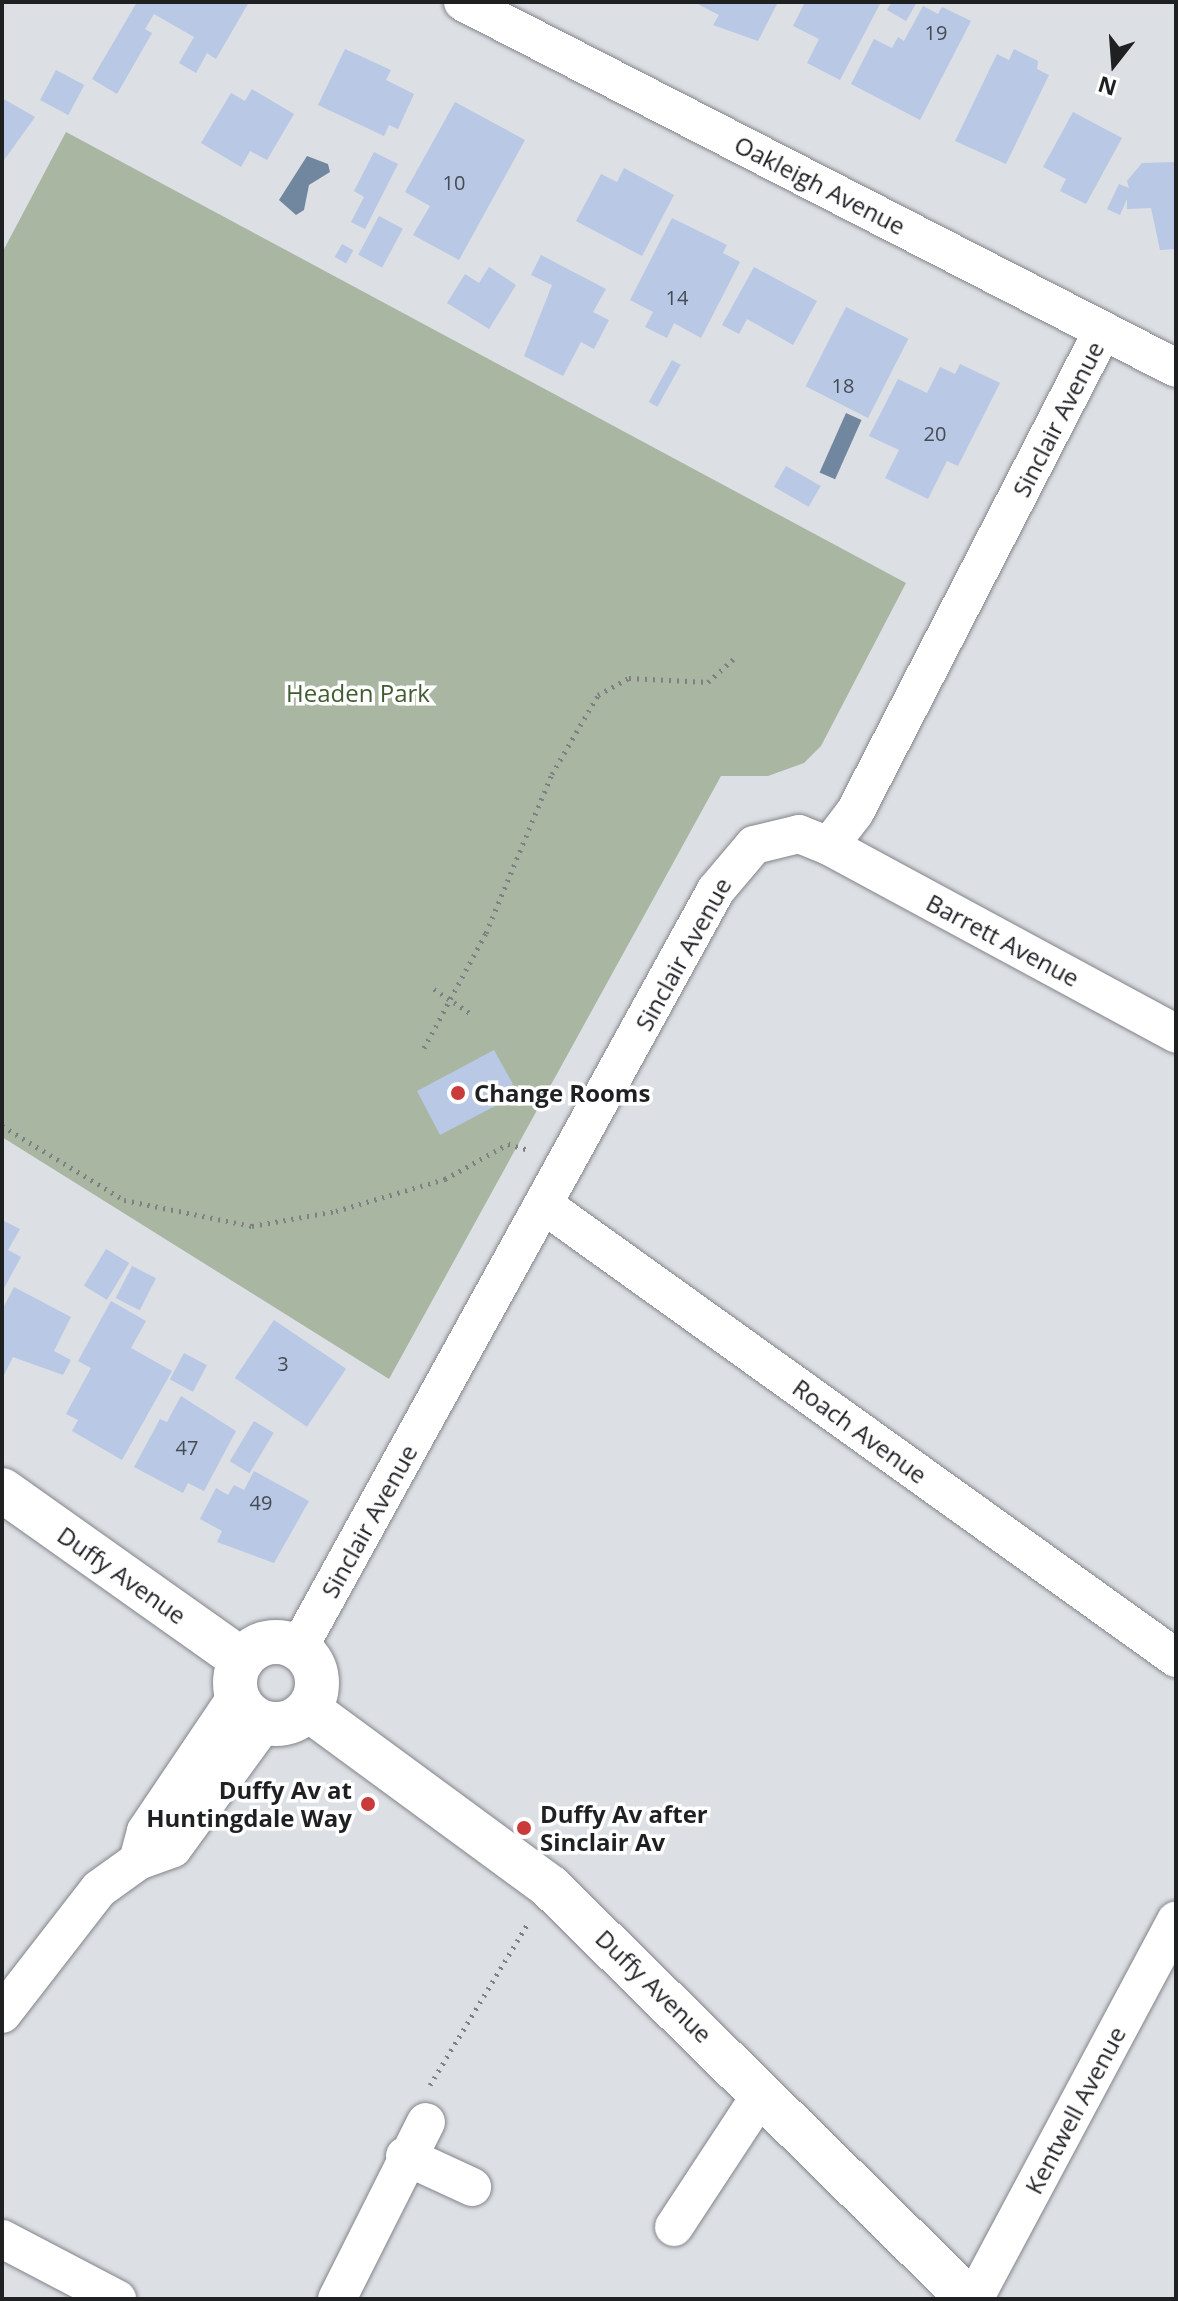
<!DOCTYPE html>
<style>
body{margin:0}
#map{position:relative;width:1178px;height:2301px;overflow:hidden;background:#dcdfe4;font-family:"Open Sans",sans-serif}
div>[style]{position:absolute}
[style*='--x']{left:calc(var(--x)*1px);top:calc(var(--y)*1px);width:calc(var(--w)*1px);rotate:calc(var(--a)*1deg)}
.green>*{inset:0;background:#a9b6a2}
.water>*{inset:0;background:#70879f;transform-origin:0 0}
.building>*{inset:0;background:#b8c8e5;transform-origin:0 0}
.path>*{height:5px;margin-top:-2.5px;transform-origin:0;background:repeating-linear-gradient(90deg,#7e8083 0 2px,transparent 0 8px)}
.roads{filter:drop-shadow(0 0 2px #828489) drop-shadow(0 0 2px #828489)}
.street>*{height:38px;margin:-19px;padding:0 19px;transform-origin:19px;border-radius:19px;background:#fff}
.secondary>*{height:44px;margin:-22px;padding:0 22px;transform-origin:22px;border-radius:22px;background:#fff}
.secondary>.ring{margin:-22px;padding:0;box-sizing:content-box;background:none;border:44px solid #fff;border-radius:50%}
.dots>*{width:22px;height:22px;translate:-50% -50%;box-sizing:border-box;border:4px solid #fff;border-radius:50%}
span{translate:-50% -50%;white-space:nowrap;text-align:center;line-height:1.15;-webkit-text-stroke:7px #fff;paint-order:stroke}
.number-label{font-size:20px;color:#454a53}
.number-label span{-webkit-text-stroke-width:0}
.street-label{font-size:24px;color:#1f2022}
.park-label{font-size:24px;color:#405c30}
.poi-label{font-size:24px;color:#1f2022;font-weight:700}
.left{translate:0 -50%;text-align:left}
.right{translate:-100% -50%;text-align:right}
.frame{position:absolute;inset:0;border:4px solid #1f2022;pointer-events:none}
.north{position:absolute;left:1074px;top:24px;width:80px;height:80px;-webkit-text-stroke:6px #fff;paint-order:stroke;rotate:197deg;font-size:22px;font-weight:700;line-height:32px;text-align:center;color:#1f2022}
.north::after{content:'';display:block;margin:auto;width:28px;height:36px;background:#1f2022;clip-path:polygon(50% 0,100% 100%,50% 72%,0 100%)}
</style>
<div id="map">
<div class="green">
<div style="clip-path:polygon(66px 132px,906px 583px,821px 746px,804px 763px,768px 776px,721px 776px,389px 1379px,2px 1137px,2px 253px)"></div>
</div>
<div class="water">
<div style="clip-path:polygon(307px 156px,328px 164px,330px 172px,309px 185px,304px 210px,296px 215px,279px 200px)"></div>
<div style="left:846px;top:413px;width:17px;height:65px;rotate:24deg"></div>
</div>
<div class="building">
<div style="clip-path:polygon(137px 2px,249px 2px,216px 59px,207px 53px,196px 73px,179px 63px,194px 37px,154px 14px,145px 29px,152px 33px,117px 94px,92px 79px)"></div>
<div style="clip-path:polygon(694px 2px,778px 2px,758px 41px,713px 25px,719px 15px)"></div>
<div style="clip-path:polygon(805px 2px,881px 2px,840px 80px,807px 63px,819px 39px,793px 26px)"></div>
<div style="clip-path:polygon(892px 2px,917px 2px,906px 21px,887px 10px)"></div>
<div style="clip-path:polygon(923px 6px,938px 14px,942px 7px,971px 21px,920px 120px,851px 84px,874px 39px,892px 48px,898px 37px,904px 41px)"></div>
<div style="clip-path:polygon(345px 49px,391px 70px,386px 80px,414px 94px,398px 129px,389px 125px,384px 136px,318px 105px)"></div>
<div style="clip-path:polygon(1014px 49px,1038px 61px,1037px 69px,1049px 75px,1006px 164px,955px 141px,997px 54px,1009px 60px)"></div>
<div style="left:56px;top:70px;width:32px;height:34px;rotate:28deg"></div>
<div style="clip-path:polygon(252px 89px,294px 114px,267px 160px,250px 151px,241px 167px,201px 143px,231px 93px,245px 101px)"></div>
<div style="clip-path:polygon(2px 98px,35px 117px,2px 163px)"></div>
<div style="clip-path:polygon(455px 102px,525px 140px,459px 260px,413px 235px,430px 206px,405px 192px)"></div>
<div style="clip-path:polygon(1073px 112px,1122px 138px,1086px 204px,1060px 191px,1066px 179px,1043px 167px)"></div>
<div style="clip-path:polygon(374px 152px,398px 164px,365px 229px,351px 222px,364px 197px,354px 191px)"></div>
<div style="clip-path:polygon(1176px 162px,1176px 249px,1160px 250px,1151px 208px,1127px 209px,1127px 199px,1120px 215px,1107px 209px,1119px 184px,1129px 188px,1127px 181px,1142px 163px)"></div>
<div style="clip-path:polygon(624px 168px,674px 195px,642px 256px,576px 221px,601px 174px,617px 182px)"></div>
<div style="left:379px;top:216px;width:27px;height:44px;rotate:28deg"></div>
<div style="clip-path:polygon(672px 218px,727px 245px,723px 253px,740px 262px,701px 338px,674px 323px,667px 338px,645px 327px,653px 312px,630px 300px)"></div>
<div style="left:342px;top:244px;width:13px;height:15px;rotate:29deg"></div>
<div style="clip-path:polygon(541px 255px,606px 289px,593px 312px,609px 320px,594px 349px,581px 342px,563px 376px,524px 356px,552px 285px,531px 275px)"></div>
<div style="clip-path:polygon(489px 267px,516px 285px,489px 329px,447px 303px,465px 274px,479px 283px)"></div>
<div style="clip-path:polygon(754px 267px,817px 301px,793px 345px,747px 319px,739px 334px,722px 325px)"></div>
<div style="left:846px;top:307px;width:70px;height:89px;rotate:27deg"></div>
<div style="left:672px;top:360px;width:10px;height:48px;rotate:29deg"></div>
<div style="clip-path:polygon(960px 364px,1000px 383px,958px 466px,947px 461px,928px 499px,885px 478px,899px 450px,869px 436px,898px 379px,927px 393px,940px 367px,955px 374px)"></div>
<div style="left:786px;top:466px;width:40px;height:24px;rotate:30deg"></div>
<div style="clip-path:polygon(494px 1050px,513px 1084px,494px 1095px,499px 1104px,440px 1135px,417px 1091px)"></div>
<div style="clip-path:polygon(2px 1220px,20px 1229px,8px 1250px,21px 1257px,2px 1292px)"></div>
<div style="left:106px;top:1249px;width:27px;height:43px;rotate:31deg"></div>
<div style="left:132px;top:1266px;width:27px;height:36px;rotate:27deg"></div>
<div style="clip-path:polygon(14px 1287px,71px 1317px,54px 1351px,71px 1360px,63px 1375px,13px 1357px,2px 1379px,2px 1310px)"></div>
<div style="clip-path:polygon(111px 1301px,146px 1321px,131px 1348px,172px 1371px,122px 1460px,72px 1431px,78px 1420px,66px 1414px,91px 1368px,78px 1361px)"></div>
<div style="left:274px;top:1320px;width:87px;height:70px;rotate:34deg"></div>
<div style="left:184px;top:1353px;width:26px;height:30px;rotate:28deg"></div>
<div style="clip-path:polygon(181px 1396px,236px 1431px,204px 1491px,188px 1483px,183px 1493px,134px 1467px,160px 1419px,167px 1422px)"></div>
<div style="left:254px;top:1421px;width:23px;height:47px;rotate:31deg"></div>
<div style="clip-path:polygon(254px 1471px,309px 1501px,274px 1563px,217px 1542px,222px 1531px,200px 1519px,216px 1488px,228px 1495px,234px 1485px,244px 1490px)"></div>
</div>
<div class="path">
<div style="--x:434;--y:989;--w:43;--a:33.7"></div>
<div style="--x:424;--y:1048;--w:131;--a:-61.7"></div>
<div style="--x:486;--y:933;--w:172;--a:-67.5"></div>
<div style="--x:552;--y:774;--w:91;--a:-59.8"></div>
<div style="--x:598;--y:695;--w:35;--a:-29"></div>
<div style="--x:629;--y:678;--w:79;--a:2.9"></div>
<div style="--x:708;--y:682;--w:39;--a:-42"></div>
<div style="--x:2;--y:1126;--w:143;--a:31.2"></div>
<div style="--x:124;--y:1200;--w:131;--a:11.5"></div>
<div style="--x:252;--y:1226;--w:85;--a:-10.1"></div>
<div style="--x:336;--y:1211;--w:114;--a:-16.4"></div>
<div style="--x:445;--y:1179;--w:72;--a:-29.1"></div>
<div style="--x:508;--y:1144;--w:22;--a:16"></div>
<div style="--x:430;--y:2085;--w:189;--a:-58.8"></div>
</div>
<div class="roads">
<div class="street">
<div style="--x:463;--y:2;--w:801;--a:27.17"></div>
<div style="--x:829;--y:846;--w:395;--a:28.4"></div>
<div style="--x:544;--y:1205;--w:778;--a:35.63"></div>
<div style="--x:298;--y:1649;--w:866;--a:-61.16"></div>
<div style="--x:716;--y:890;--w:59;--a:-49.8"></div>
<div style="--x:754;--y:845;--w:46;--a:-13.7"></div>
<div style="--x:799;--y:834;--w:32;--a:22"></div>
<div style="--x:829;--y:846;--w:43;--a:-52.6"></div>
<div style="--x:855;--y:812;--w:542;--a:-62.77"></div>
<div style="--x:138;--y:1861;--w:31;--a:-75"></div>
<div style="--x:146;--y:1831;--w:163;--a:-56"></div>
<div style="--x:2;--y:2014;--w:158;--a:-52.2"></div>
<div style="--x:99;--y:1889;--w:48;--a:-35.7"></div>
<div style="--x:138;--y:1861;--w:37;--a:-20"></div>
<div style="--x:173;--y:1848;--w:155;--a:-53.9"></div>
<div style="--x:405;--y:2156;--w:74;--a:24.8"></div>
<div style="--x:674;--y:2227;--w:160;--a:-56.7"></div>
<div style="--x:2;--y:2239;--w:130;--a:27.6"></div>
<div style="--x:337;--y:2299;--w:198;--a:-63.3"></div>
<div style="--x:974;--y:2299;--w:429;--a:-61.9"></div>
</div>
<div class="secondary">
<div style="--x:2;--y:1490;--w:294;--a:35.3"></div>
<div class="ring" style="left:235px;top:1642px;width:38px;height:38px"></div>
<div style="--x:308;--y:1709;--w:300;--a:36.3"></div>
<div style="--x:550;--y:1887;--w:588;--a:44.52"></div>
</div>
</div>
<div class="dots">
<div style="left:458px;top:1093px;background:#c93a3a"></div>
<div style="left:368px;top:1804px;background:#c93a3a"></div>
<div style="left:524px;top:1828px;background:#c93a3a"></div>
</div>
<div class="number-label">
<span style="left:936px;top:32px">19</span>
<span style="left:454px;top:182px">10</span>
<span style="left:677px;top:297px">14</span>
<span style="left:843px;top:385px">18</span>
<span style="left:935px;top:433px">20</span>
<span style="left:283px;top:1363px">3</span>
<span style="left:187px;top:1447px">47</span>
<span style="left:261px;top:1502px">49</span>
</div>
<div class="street-label">
<span style="left:820px;top:185px;rotate:27deg">Oakleigh Avenue</span>
<span style="left:1058px;top:419px;rotate:-63deg">Sinclair Avenue</span>
<span style="left:1003px;top:940px;rotate:28deg">Barrett Avenue</span>
<span style="left:683px;top:954px;rotate:-61deg">Sinclair Avenue</span>
<span style="left:860px;top:1431px;rotate:36deg">Roach Avenue</span>
<span style="left:369px;top:1521px;rotate:-61deg">Sinclair Avenue</span>
<span style="left:122px;top:1575px;rotate:35deg">Duffy Avenue</span>
<span style="left:654px;top:1986px;rotate:44deg">Duffy Avenue</span>
<span style="left:1075px;top:2110px;rotate:-62deg">Kentwell Avenue</span>
</div>
<div class="park-label">
<span style="left:358px;top:693px">Headen Park</span>
</div>
<div class="poi-label">
<span class="left" style="left:474px;top:1093px">Change Rooms</span>
<span class="right" style="left:352px;top:1804px">Duffy Av at<br>Huntingdale Way</span>
<span class="left" style="left:540px;top:1828px">Duffy Av after<br>Sinclair Av</span>
</div>
<div class="frame"></div>
<div class="north">N</div>
</div>
